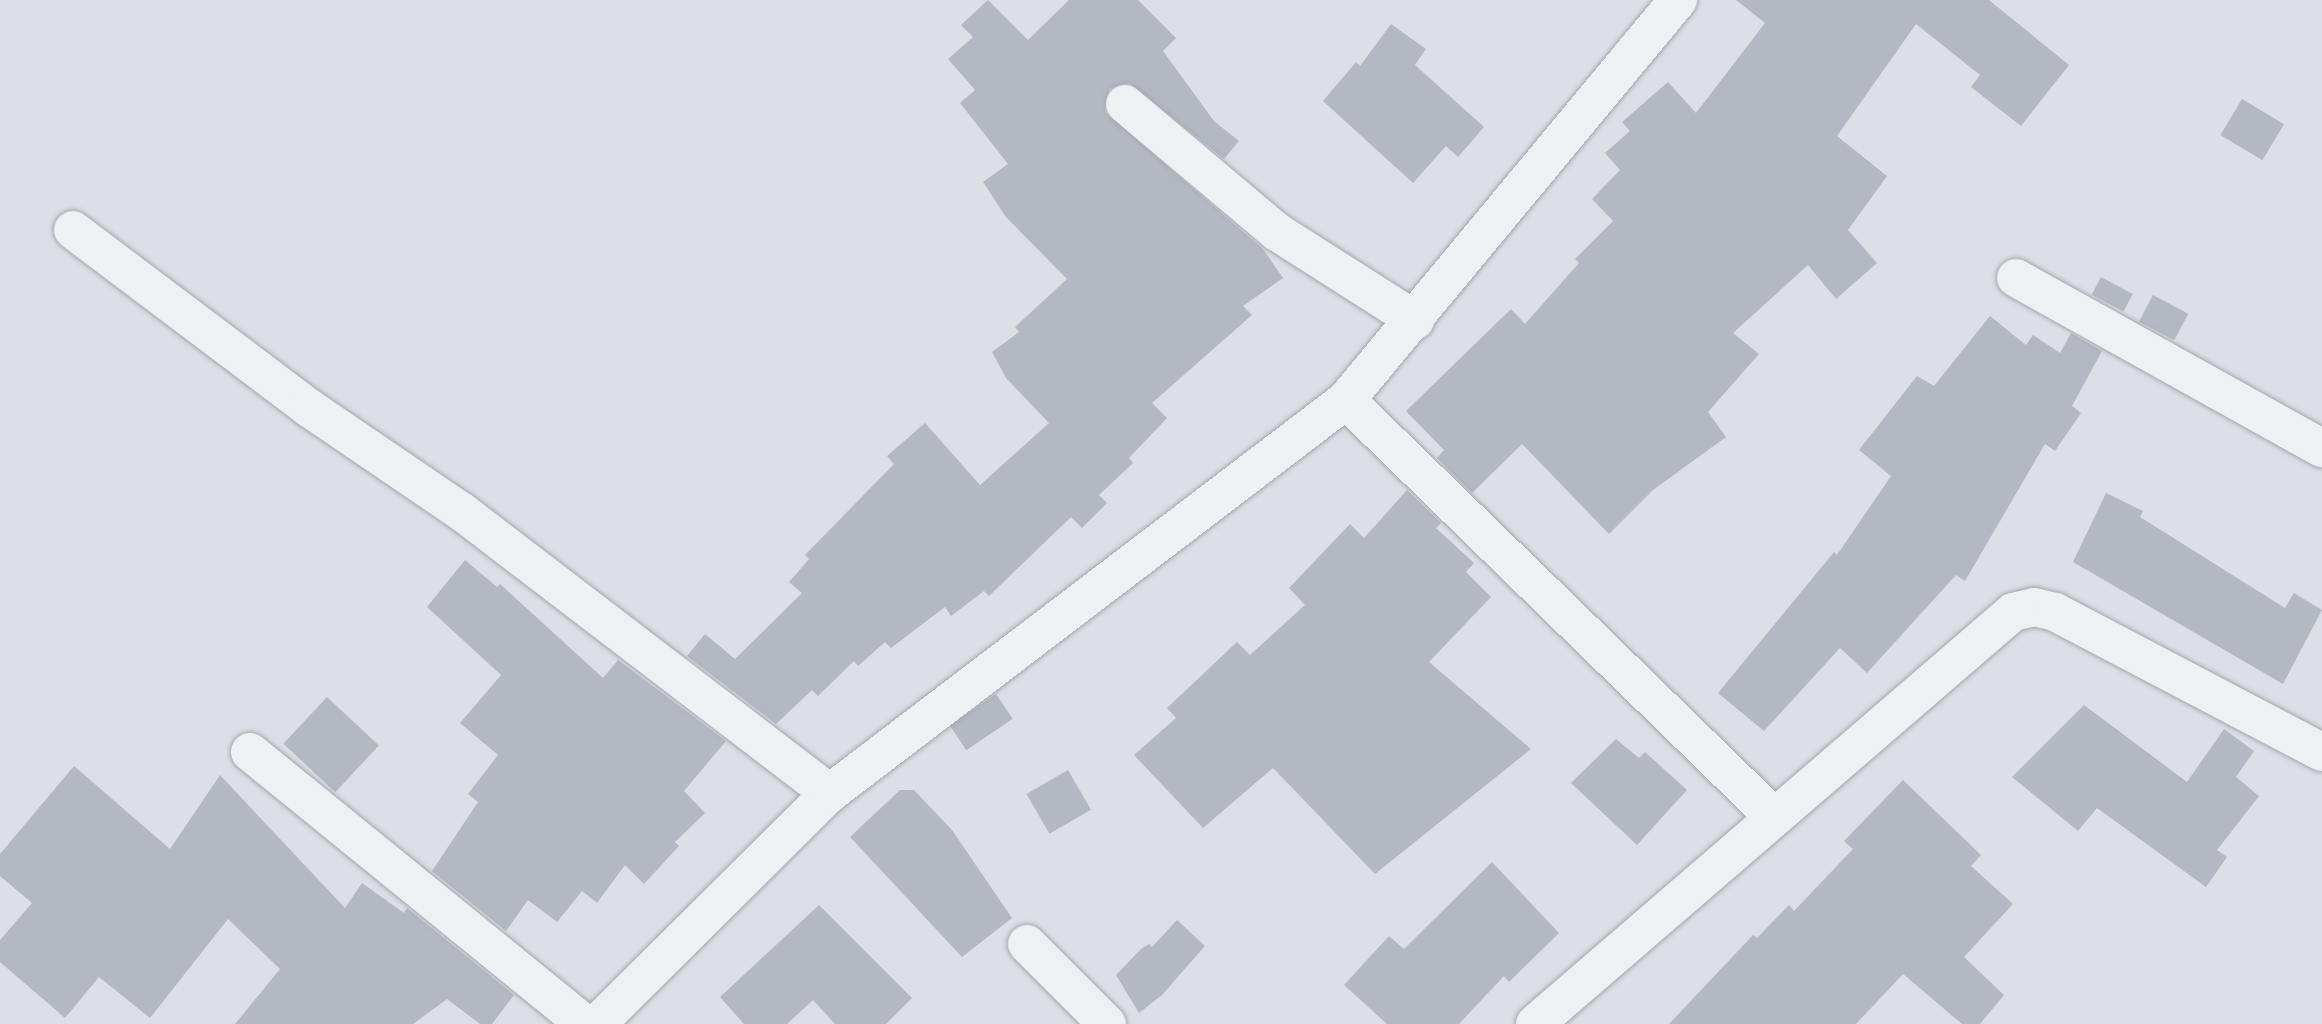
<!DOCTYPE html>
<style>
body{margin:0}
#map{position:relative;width:2322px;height:1024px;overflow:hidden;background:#dcdfe6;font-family:"Open Sans",sans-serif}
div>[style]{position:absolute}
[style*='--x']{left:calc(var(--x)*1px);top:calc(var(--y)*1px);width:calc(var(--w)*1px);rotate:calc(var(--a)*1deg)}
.building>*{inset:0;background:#b3b8c2;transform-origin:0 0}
.roads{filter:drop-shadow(0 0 2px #a2a6af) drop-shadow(0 0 2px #a2a6af)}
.minor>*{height:38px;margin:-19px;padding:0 19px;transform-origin:19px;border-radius:19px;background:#eef0f4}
span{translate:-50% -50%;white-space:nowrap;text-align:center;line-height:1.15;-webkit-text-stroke:5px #ebeef4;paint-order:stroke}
</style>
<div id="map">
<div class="building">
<div style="clip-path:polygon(988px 0,1028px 40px,1069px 0,1138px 0,1176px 38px,1163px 51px,1214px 121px,1239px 141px,1224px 159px,1129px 83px,1109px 89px,1105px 112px,1263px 249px,1283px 278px,1243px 306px,1252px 315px,1152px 403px,1167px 418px,1129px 458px,1133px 463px,1099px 495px,1107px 503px,1082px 528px,1071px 517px,989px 596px,984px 591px,951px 616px,945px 607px,891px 648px,885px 642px,858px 666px,854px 661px,818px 696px,812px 690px,776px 724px,687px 656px,705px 634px,735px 659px,802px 593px,789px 582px,809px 559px,805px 555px,894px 464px,887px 456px,925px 423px,980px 485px,1049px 423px,1006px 378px,992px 352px,1019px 332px,1015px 327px,1067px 279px,1006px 217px,983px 182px,1008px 164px,960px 103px,975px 90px,948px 59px,973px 37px,961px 25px)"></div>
<div style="clip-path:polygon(1736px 0,1989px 0,2069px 65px,2021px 126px,1971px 87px,1980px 75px,1916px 24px,1837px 136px,1887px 176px,1848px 230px,1877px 263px,1836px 299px,1808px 265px,1733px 333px,1759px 354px,1708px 412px,1726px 437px,1653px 490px,1609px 534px,1522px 444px,1472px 493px,1437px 458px,1444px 450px,1406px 411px,1511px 309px,1525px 324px,1579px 263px,1575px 259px,1613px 221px,1592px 199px,1620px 170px,1605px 153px,1630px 131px,1622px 122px,1668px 82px,1696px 113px,1765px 23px)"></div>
<div style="clip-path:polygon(1391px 24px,1426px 49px,1415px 65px,1484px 127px,1458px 157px,1446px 146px,1413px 183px,1323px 101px,1356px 62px,1360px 66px)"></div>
<div style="left:2242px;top:99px;width:49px;height:42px;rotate:31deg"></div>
<div style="left:2101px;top:277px;width:36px;height:20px;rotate:28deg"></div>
<div style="left:2153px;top:295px;width:40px;height:30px;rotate:28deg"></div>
<div style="clip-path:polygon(1990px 316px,2026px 345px,2033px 335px,2060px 353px,2071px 333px,2102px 351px,2072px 406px,2081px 413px,2055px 451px,2045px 444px,1965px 581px,1956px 575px,1867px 673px,1840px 648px,1764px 731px,1718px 693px,1834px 552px,1837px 555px,1891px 476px,1859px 450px,1917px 376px,1934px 386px)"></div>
<div style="clip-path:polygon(1407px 490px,1441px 523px,1436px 528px,1474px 563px,1466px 572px,1491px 597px,1429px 662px,1531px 749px,1375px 874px,1273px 768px,1203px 828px,1134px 755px,1176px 718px,1167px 708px,1237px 642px,1250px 655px,1305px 605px,1289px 588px,1350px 524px,1364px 538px)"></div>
<div style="clip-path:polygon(2106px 493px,2143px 511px,2140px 517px,2285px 608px,2294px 593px,2322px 610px,2283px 684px,2073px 562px)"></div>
<div style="clip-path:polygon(465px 560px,497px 587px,500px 584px,603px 678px,618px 660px,726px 741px,684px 791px,705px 813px,675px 842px,679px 846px,644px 884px,625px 865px,597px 903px,582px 891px,557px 922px,528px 900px,506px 931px,432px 871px,478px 802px,468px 794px,498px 755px,460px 723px,501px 675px,427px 607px)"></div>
<div style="left:996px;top:694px;width:30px;height:56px;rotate:56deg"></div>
<div style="left:327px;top:697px;width:71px;height:64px;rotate:43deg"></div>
<div style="clip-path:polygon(2084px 705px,2187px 782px,2224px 729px,2254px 751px,2236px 777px,2259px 796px,2217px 850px,2227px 857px,2206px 887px,2097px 808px,2078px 831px,2012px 777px)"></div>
<div style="clip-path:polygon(1616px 739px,1639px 758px,1645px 752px,1687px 790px,1637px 845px,1571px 783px)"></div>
<div style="clip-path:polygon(74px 766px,170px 849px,220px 775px,345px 908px,362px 883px,404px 913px,407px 908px,514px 995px,492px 1024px,480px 1024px,447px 999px,413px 1024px,235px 1024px,280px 969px,228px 919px,150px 1018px,99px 977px,65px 1018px,0 962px,0 940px,32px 903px,0 876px,0 854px)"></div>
<div style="left:1068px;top:770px;width:46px;height:48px;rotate:60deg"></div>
<div style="clip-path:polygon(1903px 780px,1981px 855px,1971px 866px,2013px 904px,1964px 957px,2004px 995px,1980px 1024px,1962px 1024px,1903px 974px,1856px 1024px,1669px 1024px,1753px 935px,1757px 938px,1789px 905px,1794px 911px,1853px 849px,1844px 841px)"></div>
<div style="clip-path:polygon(900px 790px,914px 790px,952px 830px,1012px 918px,962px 957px,850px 837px)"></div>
<div style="clip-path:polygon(1492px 862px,1559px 933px,1509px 982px,1504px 976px,1459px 1024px,1387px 1024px,1344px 985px,1389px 936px,1404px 949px)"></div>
<div style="clip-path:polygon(819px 905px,912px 998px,886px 1024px,835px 1024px,813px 1000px,787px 1024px,744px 1024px,720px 997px)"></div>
<div style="clip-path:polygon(1177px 920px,1205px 946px,1162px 995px,1139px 1013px,1116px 975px,1141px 949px,1149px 944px,1152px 947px)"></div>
</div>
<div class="roads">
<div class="minor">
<div style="--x:1125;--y:104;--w:199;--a:40.1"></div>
<div style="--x:1277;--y:232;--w:164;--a:32.5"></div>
<div style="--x:73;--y:230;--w:296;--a:37"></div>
<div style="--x:309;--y:408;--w:185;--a:34.2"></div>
<div style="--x:462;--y:512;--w:463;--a:37.4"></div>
<div style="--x:2016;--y:278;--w:350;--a:29.1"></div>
<div style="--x:1346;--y:400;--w:595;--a:44.25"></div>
<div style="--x:250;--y:752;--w:432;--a:39.1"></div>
<div style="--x:1027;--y:944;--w:113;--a:45"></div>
<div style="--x:597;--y:1024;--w:328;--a:-44.8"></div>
<div style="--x:830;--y:793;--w:649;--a:-37.29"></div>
<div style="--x:1346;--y:400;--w:520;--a:-50.31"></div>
<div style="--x:1535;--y:1024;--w:631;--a:-40.76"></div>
<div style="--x:2013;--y:612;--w:22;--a:-13"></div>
<div style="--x:2034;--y:607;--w:22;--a:13"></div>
<div style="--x:2055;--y:612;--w:301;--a:27.7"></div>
</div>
</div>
</div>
